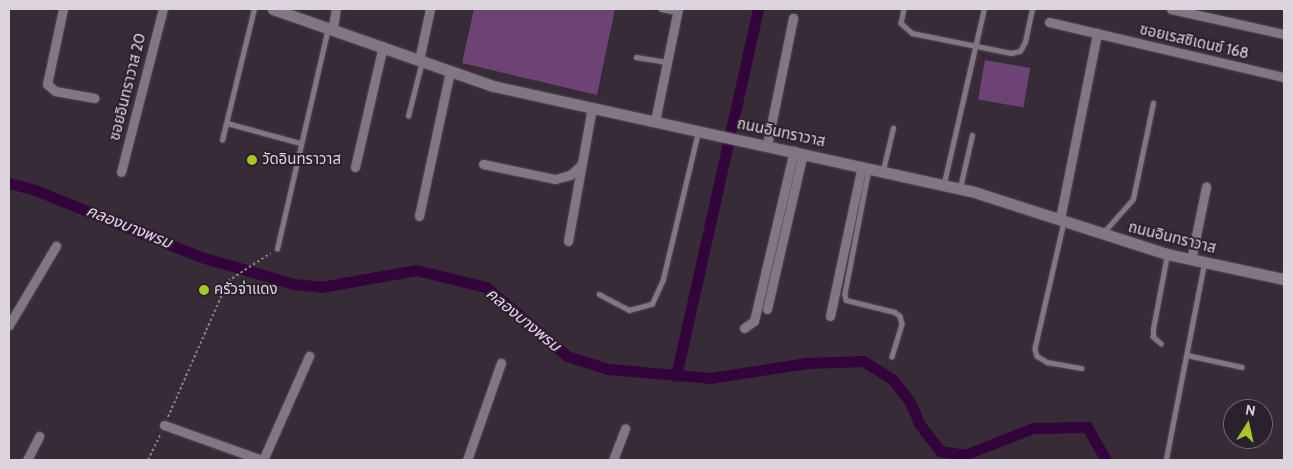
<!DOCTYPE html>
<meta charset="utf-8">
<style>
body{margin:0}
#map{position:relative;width:1293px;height:469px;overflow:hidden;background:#362b37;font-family:Cabin,"Noto Sans Thai",sans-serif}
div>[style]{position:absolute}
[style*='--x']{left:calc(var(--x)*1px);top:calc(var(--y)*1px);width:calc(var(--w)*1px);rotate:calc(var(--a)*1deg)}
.green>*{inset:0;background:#6d4275;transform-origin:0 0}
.canal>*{height:11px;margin:-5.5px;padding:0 5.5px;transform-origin:5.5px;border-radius:5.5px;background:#33043b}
.path>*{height:2px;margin-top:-1px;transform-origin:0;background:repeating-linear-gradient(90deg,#887f89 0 2.5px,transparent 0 5px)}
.roads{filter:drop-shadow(0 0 1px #524954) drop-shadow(0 0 1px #524954)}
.service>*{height:4.5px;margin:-2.25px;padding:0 2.25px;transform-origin:2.25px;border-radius:2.25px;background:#827584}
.minor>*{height:9px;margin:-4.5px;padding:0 4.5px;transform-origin:4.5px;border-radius:4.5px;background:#827584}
.tertiary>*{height:11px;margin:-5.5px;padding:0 5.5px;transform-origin:5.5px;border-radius:5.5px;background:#827584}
.dots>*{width:14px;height:14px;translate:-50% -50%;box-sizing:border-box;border:2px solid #2b212d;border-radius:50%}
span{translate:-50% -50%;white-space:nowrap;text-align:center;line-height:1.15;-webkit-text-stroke:4px #2b212d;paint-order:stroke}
.street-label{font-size:15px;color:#dbd4dc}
.poi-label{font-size:15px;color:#dbd4dc}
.left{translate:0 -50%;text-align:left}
.water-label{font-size:16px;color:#eecdf4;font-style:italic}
.frame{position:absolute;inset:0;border:10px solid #dbd4dc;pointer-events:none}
.north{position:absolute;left:1223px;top:399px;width:50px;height:50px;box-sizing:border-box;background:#2b212d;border:1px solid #716973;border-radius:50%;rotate:10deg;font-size:14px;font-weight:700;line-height:20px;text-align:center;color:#dbd4dc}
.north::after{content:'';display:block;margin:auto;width:18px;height:22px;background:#a5c823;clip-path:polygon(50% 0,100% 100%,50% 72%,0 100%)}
</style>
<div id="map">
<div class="green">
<div style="clip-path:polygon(474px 9px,615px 9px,597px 95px,462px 63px)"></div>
<div style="left:985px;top:60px;width:46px;height:40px;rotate:10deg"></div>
</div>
<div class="canal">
<div style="--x:9;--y:183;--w:27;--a:15"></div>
<div style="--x:35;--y:190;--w:179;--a:22"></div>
<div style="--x:201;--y:257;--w:97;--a:16.2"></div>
<div style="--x:294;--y:284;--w:27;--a:6"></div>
<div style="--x:321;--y:287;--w:97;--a:-10.1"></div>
<div style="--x:416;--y:270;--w:72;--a:13.7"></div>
<div style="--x:486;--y:287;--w:106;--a:40.4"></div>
<div style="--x:567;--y:356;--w:43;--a:17.6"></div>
<div style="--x:608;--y:369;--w:102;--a:5"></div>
<div style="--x:710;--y:378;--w:98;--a:-8.8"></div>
<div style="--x:807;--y:363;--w:56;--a:-2"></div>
<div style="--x:863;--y:361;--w:36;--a:32"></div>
<div style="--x:893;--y:380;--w:28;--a:52"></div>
<div style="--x:910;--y:402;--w:25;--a:67"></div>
<div style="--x:920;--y:425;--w:33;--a:52"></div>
<div style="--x:940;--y:451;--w:24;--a:9"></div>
<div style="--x:964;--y:455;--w:74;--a:-21.4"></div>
<div style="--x:1033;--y:428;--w:54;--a:-1.1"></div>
<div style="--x:1087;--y:427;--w:38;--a:60"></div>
<div style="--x:676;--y:376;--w:376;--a:-77.4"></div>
</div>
<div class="path">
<div style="--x:168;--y:417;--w:149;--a:-66.2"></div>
<div style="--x:228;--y:281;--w:51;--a:-33.1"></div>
<div style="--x:148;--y:460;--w:30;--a:-64"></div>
</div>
<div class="roads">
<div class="service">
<div style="--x:661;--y:9;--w:16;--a:11"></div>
<div style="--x:904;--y:9;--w:14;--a:102"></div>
<div style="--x:901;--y:23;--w:15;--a:42"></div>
<div style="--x:912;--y:33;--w:101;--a:11.4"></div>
<div style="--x:1011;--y:53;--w:9;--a:-13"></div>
<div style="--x:1020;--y:51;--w:10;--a:-61"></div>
<div style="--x:1025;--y:42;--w:34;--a:-78"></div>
<div style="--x:636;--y:57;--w:31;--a:9"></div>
<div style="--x:408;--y:116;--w:57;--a:-75.7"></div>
<div style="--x:227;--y:123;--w:76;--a:15.3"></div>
<div style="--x:222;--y:140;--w:135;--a:-76.3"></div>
<div style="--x:869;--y:169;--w:127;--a:100.9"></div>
<div style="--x:845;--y:294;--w:6;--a:81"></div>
<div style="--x:846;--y:300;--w:50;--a:13.8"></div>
<div style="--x:895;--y:312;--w:6;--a:39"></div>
<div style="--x:900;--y:316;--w:8;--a:76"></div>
<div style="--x:902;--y:324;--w:34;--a:107"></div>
<div style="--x:883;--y:170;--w:43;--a:-76.6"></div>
<div style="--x:944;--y:183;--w:179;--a:-77.1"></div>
<div style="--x:960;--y:188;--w:54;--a:-77.2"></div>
<div style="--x:1064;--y:222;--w:130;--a:102.9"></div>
<div style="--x:1035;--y:349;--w:7;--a:74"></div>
<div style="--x:1037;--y:356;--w:12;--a:31"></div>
<div style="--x:1047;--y:362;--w:35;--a:10"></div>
<div style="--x:1103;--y:233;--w:45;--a:-48.6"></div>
<div style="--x:1133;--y:199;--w:98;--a:-78.2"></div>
<div style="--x:277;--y:249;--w:227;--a:-77"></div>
<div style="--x:599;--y:294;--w:34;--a:28"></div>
<div style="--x:629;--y:310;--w:24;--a:-15"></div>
<div style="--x:652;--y:304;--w:27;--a:-66"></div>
<div style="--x:663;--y:279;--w:151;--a:-76.6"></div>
<div style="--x:1161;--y:344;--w:11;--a:-139"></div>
<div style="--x:1153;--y:337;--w:8;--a:-90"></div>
<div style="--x:1153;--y:329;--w:75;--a:-79.3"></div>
<div style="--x:1187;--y:355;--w:56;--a:12.3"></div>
<div style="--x:1166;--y:459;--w:199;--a:-79"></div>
</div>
<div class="minor">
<div style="--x:63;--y:9;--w:77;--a:102"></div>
<div style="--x:47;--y:84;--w:11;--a:41"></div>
<div style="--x:55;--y:91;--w:40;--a:10"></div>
<div style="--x:1171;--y:9;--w:116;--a:12.5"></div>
<div style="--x:1049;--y:22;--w:241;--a:13.2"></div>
<div style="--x:333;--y:27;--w:18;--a:-81"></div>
<div style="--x:419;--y:60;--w:52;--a:-77.8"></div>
<div style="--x:655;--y:121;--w:114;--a:-78.4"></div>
<div style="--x:767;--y:145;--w:130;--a:-78.4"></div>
<div style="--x:483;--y:164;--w:74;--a:11.8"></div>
<div style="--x:555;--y:179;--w:16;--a:-15"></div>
<div style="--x:570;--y:175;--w:15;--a:-42"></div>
<div style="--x:355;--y:167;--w:124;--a:-77"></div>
<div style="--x:121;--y:172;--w:168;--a:-75.6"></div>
<div style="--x:419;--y:216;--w:147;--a:-77.9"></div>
<div style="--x:1060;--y:219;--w:190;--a:-78.7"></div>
<div style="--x:568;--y:241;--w:136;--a:-79.8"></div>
<div style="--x:1191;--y:260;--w:75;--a:-78.4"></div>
<div style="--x:767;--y:309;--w:160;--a:-77"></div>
<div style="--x:830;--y:316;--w:153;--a:-78"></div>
<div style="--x:9;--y:325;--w:92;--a:-59.3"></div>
<div style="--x:744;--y:328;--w:12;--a:-35"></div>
<div style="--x:754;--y:321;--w:175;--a:-76.8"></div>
<div style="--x:164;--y:425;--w:104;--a:19.7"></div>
<div style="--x:27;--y:460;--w:27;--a:-63"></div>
<div style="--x:263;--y:460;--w:114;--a:-66.1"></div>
<div style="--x:467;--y:460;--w:103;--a:-70.7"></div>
<div style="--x:613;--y:460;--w:34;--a:-69"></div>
</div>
<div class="tertiary">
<div style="--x:273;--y:9;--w:233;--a:19.3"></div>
<div style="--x:493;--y:86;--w:489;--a:12.4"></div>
<div style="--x:971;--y:191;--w:206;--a:17.8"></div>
<div style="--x:1167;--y:254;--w:120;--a:12.1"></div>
</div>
</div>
<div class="dots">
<div style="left:252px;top:160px;background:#a5c823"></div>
<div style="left:204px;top:290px;background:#a5c823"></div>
</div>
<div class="street-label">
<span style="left:1194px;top:42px;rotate:13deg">ซอยเรสซิเดนซ์ 168</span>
<span style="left:128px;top:87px;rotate:-76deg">ซอยอินทราวาส 20</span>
<span style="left:781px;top:133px;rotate:12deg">ถนนอินทราวาส</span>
<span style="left:1172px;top:238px;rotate:14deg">ถนนอินทราวาส</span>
</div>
<div class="poi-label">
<span class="left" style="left:262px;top:160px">วัดอินทราวาส</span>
<span class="left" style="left:214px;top:290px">ครัวจ่าแดง</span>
</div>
<div class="water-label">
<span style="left:129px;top:227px;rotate:22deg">คลองบางพรม</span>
<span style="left:523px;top:320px;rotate:39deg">คลองบางพรม</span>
</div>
<div class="frame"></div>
<div class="north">N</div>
</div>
